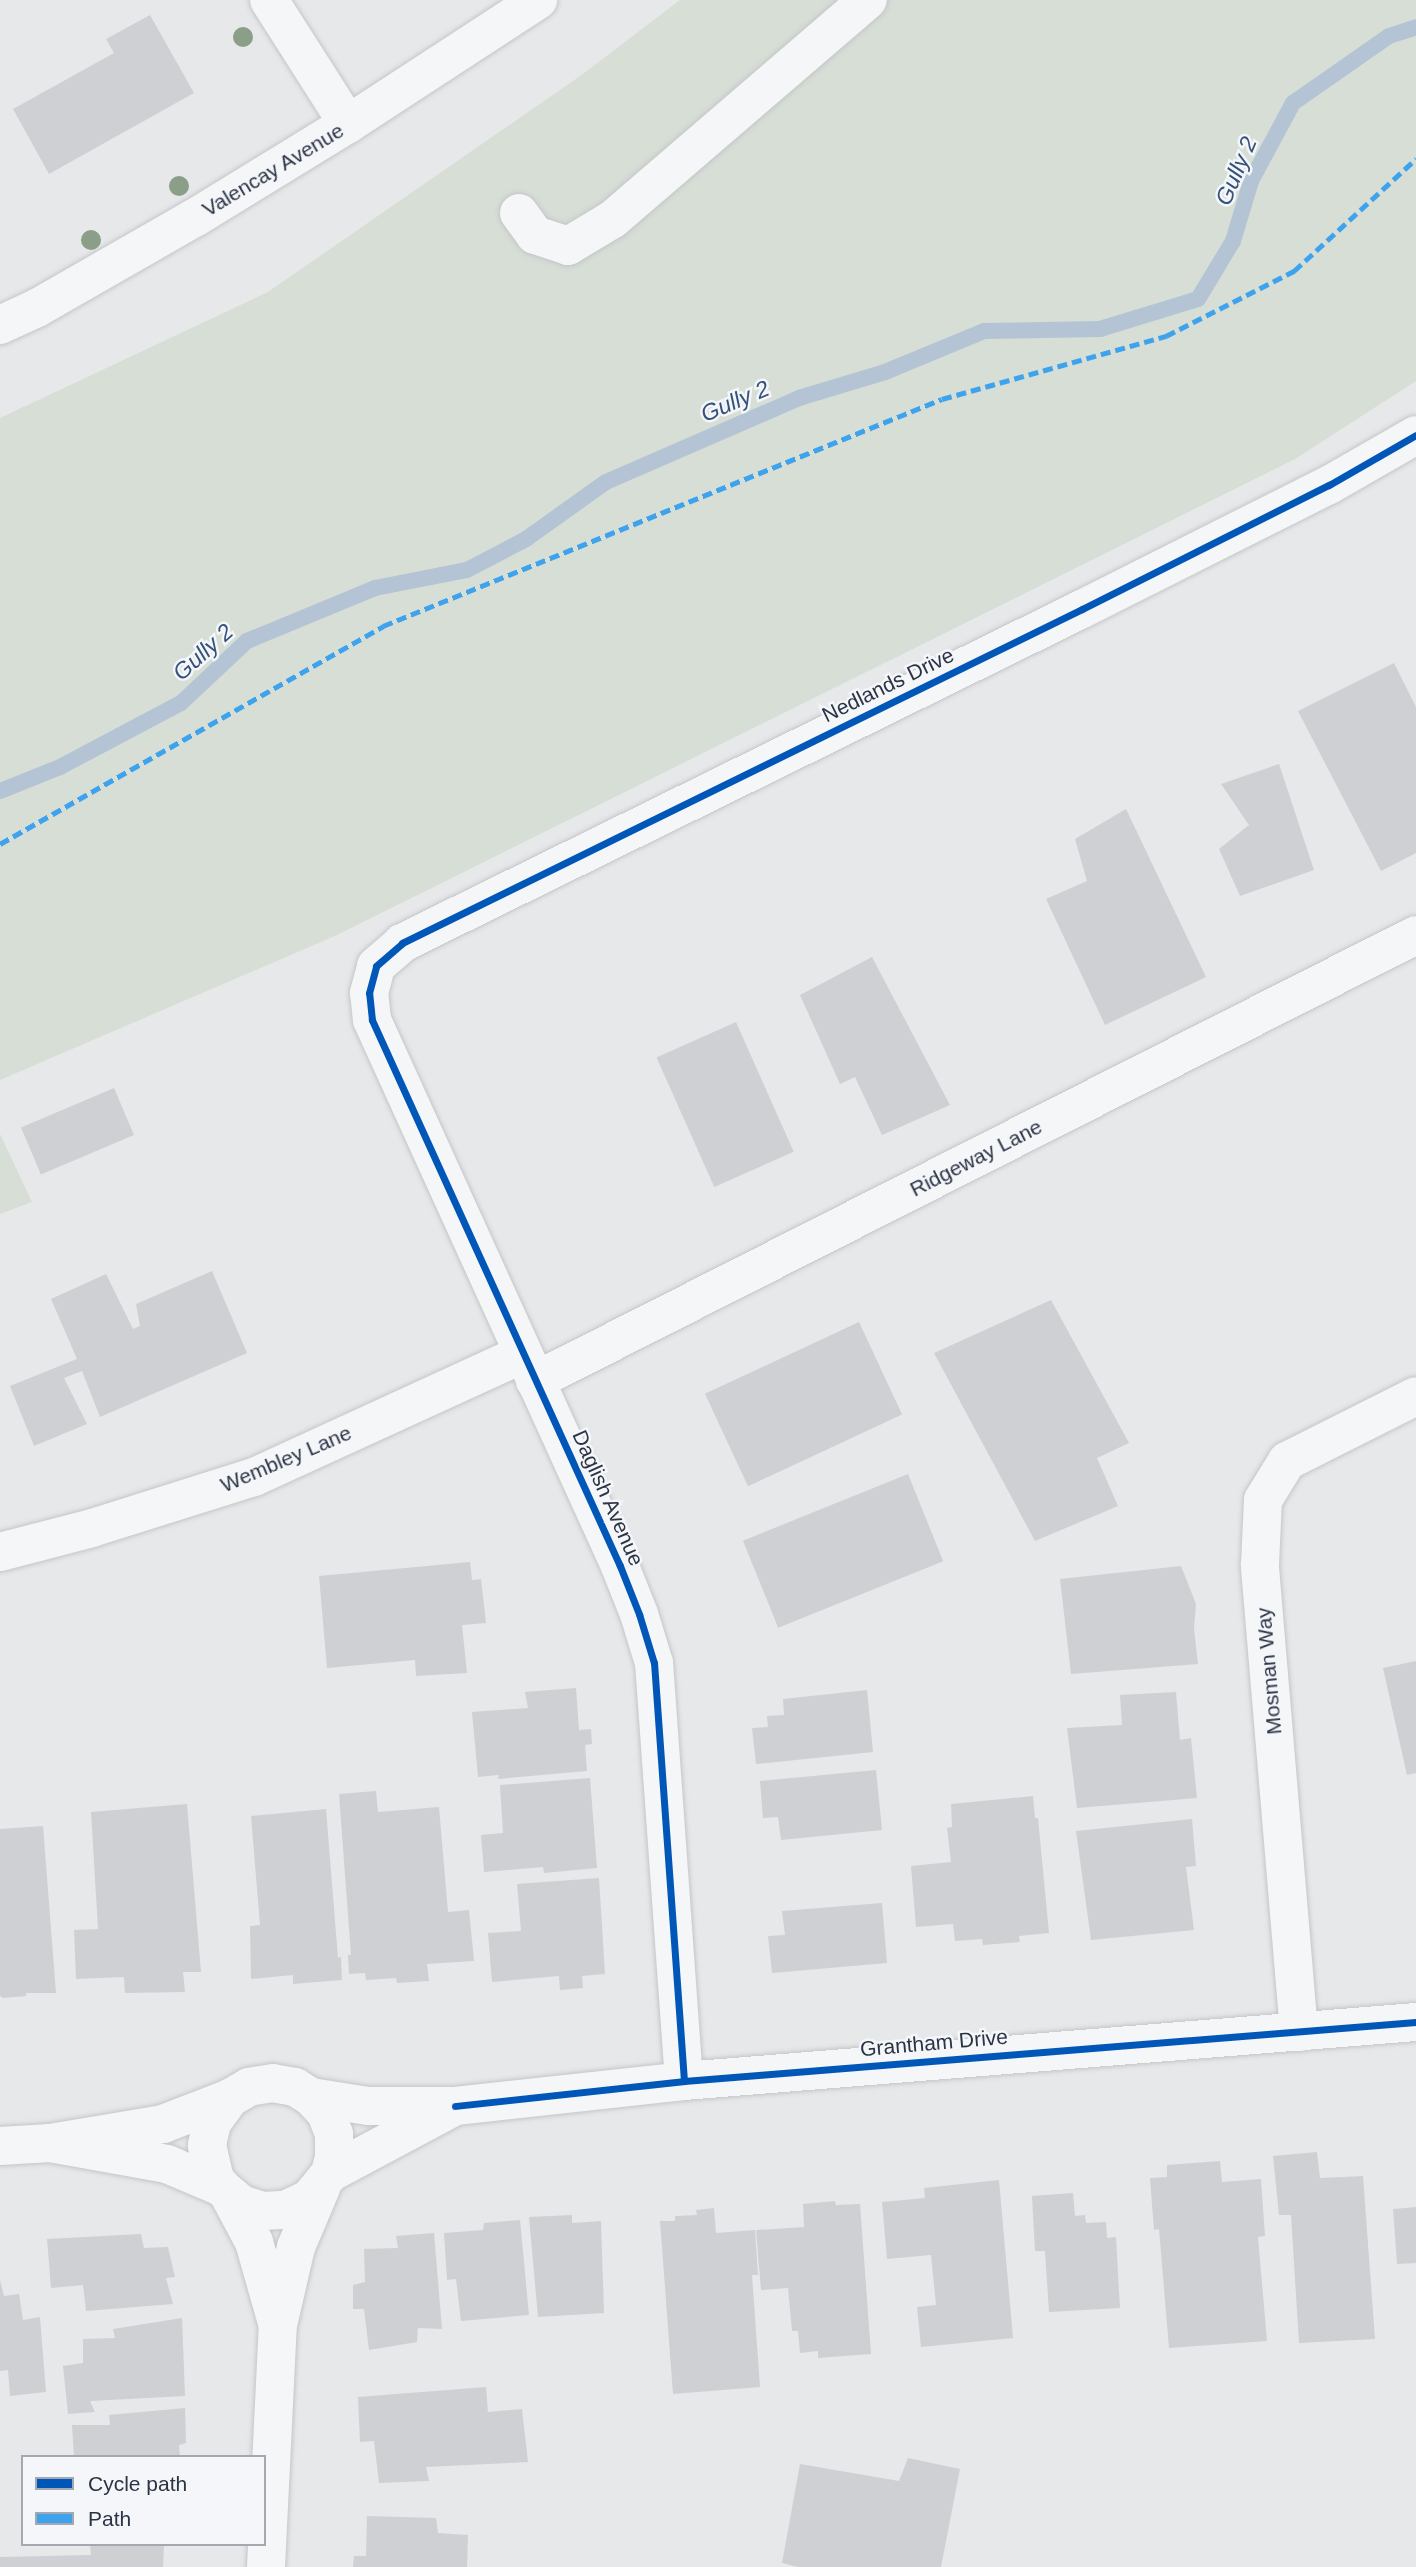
<!DOCTYPE html>
<style>
body{margin:0}
#map{position:relative;width:1416px;height:2567px;overflow:hidden;background:#e6e8ea;font-family:Helvetica,sans-serif}
div>[style]{position:absolute}
[style*='--x']{left:calc(var(--x)*1px);top:calc(var(--y)*1px);width:calc(var(--w)*1px);rotate:calc(var(--a)*1deg)}
.green>*{inset:0;background:#d6ded6}
.stream>*{height:16px;margin:-8px;padding:0 8px;transform-origin:8px;border-radius:8px;background:#b4c4d5}
.building>*{inset:0;background:#ced0d3;transform-origin:0 0}
.roads{filter:drop-shadow(0 0 2px #c4c6c8) drop-shadow(0 0 2px #c4c6c8)}
.minor>*{height:38px;margin:-19px;padding:0 19px;transform-origin:19px;border-radius:19px;background:#f5f6f7}
.quiet>*{height:5px;margin-top:-2.5px;transform-origin:0;background:repeating-linear-gradient(90deg,#3ea3ec 0 10px,transparent 0 15px)}
.cycleway>*{height:7px;margin:-3.5px;padding:0 3.5px;transform-origin:3.5px;border-radius:3.5px;background:#0057b8}
.trees>*{width:20px;height:20px;margin:-10px;border-radius:50%;background:#8a9e88}
span{translate:-50% -50%;white-space:nowrap;text-align:center;line-height:1.15;-webkit-text-stroke:5px #f4f6f9;paint-order:stroke}
.street-label{font-size:21px;color:#2b3445}
.water-label{font-size:23px;color:#34527a;font-style:italic}
.legend{position:absolute;left:21px;top:2455px;width:245px;height:91px;box-sizing:border-box;background:#f4f6f9;border:2px solid #a4a8b1;margin:0;padding:9px 12px;list-style:none;font-size:21px;color:#2b3445}
.legend li{display:flex;align-items:center;gap:14px;height:35px}
.legend b{width:35px;border:2px solid #a4a8b1}
</style>
<div id="map">
<div class="green">
<div style="clip-path:polygon(680px 0,1416px 0,1416px 381px,1295px 459px,337px 935px,0 1080px,0 418px,268px 292px,583px 74px)"></div>
<div style="clip-path:polygon(0 1134px,32px 1202px,0 1214px)"></div>
</div>
<div class="stream">
<div style="--x:0;--y:791;--w:65;--a:-21.8"></div>
<div style="--x:60;--y:767;--w:137;--a:-27.9"></div>
<div style="--x:181;--y:703;--w:91;--a:-43.2"></div>
<div style="--x:247;--y:641;--w:139;--a:-22.5"></div>
<div style="--x:375;--y:588;--w:94;--a:-11.1"></div>
<div style="--x:467;--y:570;--w:67;--a:-27.7"></div>
<div style="--x:526;--y:539;--w:98;--a:-35.5"></div>
<div style="--x:606;--y:482;--w:210;--a:-23.5"></div>
<div style="--x:799;--y:398;--w:90;--a:-16.8"></div>
<div style="--x:885;--y:372;--w:107;--a:-22.5"></div>
<div style="--x:984;--y:331;--w:116;--a:-1"></div>
<div style="--x:1100;--y:329;--w:102;--a:-17"></div>
<div style="--x:1198;--y:299;--w:68;--a:-58.9"></div>
<div style="--x:1233;--y:241;--w:63;--a:-73.3"></div>
<div style="--x:1251;--y:181;--w:89;--a:-61.7"></div>
<div style="--x:1293;--y:103;--w:117;--a:-34.9"></div>
<div style="--x:1389;--y:36;--w:28;--a:-18"></div>
</div>
<div class="building">
<div style="clip-path:polygon(150px 15px,194px 93px,49px 174px,13px 109px,114px 53px,106px 39px)"></div>
<div style="clip-path:polygon(1394px 663px,1416px 707px,1416px 853px,1381px 871px,1298px 711px)"></div>
<div style="clip-path:polygon(1279px 764px,1314px 870px,1240px 896px,1219px 849px,1249px 825px,1221px 784px)"></div>
<div style="clip-path:polygon(1126px 809px,1206px 977px,1105px 1025px,1046px 899px,1087px 881px,1075px 839px)"></div>
<div style="clip-path:polygon(872px 957px,950px 1105px,882px 1135px,855px 1077px,840px 1084px,800px 995px)"></div>
<div style="left:736px;top:1022px;width:142px;height:87px;rotate:66deg"></div>
<div style="left:114px;top:1088px;width:51px;height:101px;rotate:67deg"></div>
<div style="clip-path:polygon(212px 1271px,247px 1353px,100px 1417px,82px 1371px,64px 1378px,87px 1424px,34px 1446px,10px 1386px,77px 1359px,51px 1299px,106px 1274px,133px 1329px,140px 1326px,136px 1304px)"></div>
<div style="clip-path:polygon(1051px 1300px,1129px 1443px,1097px 1458px,1118px 1506px,1035px 1541px,934px 1353px)"></div>
<div style="left:859px;top:1322px;width:102px;height:170px;rotate:65deg"></div>
<div style="left:908px;top:1474px;width:94px;height:178px;rotate:68deg"></div>
<div style="clip-path:polygon(470px 1562px,472px 1580px,481px 1579px,486px 1623px,462px 1625px,467px 1673px,416px 1676px,415px 1660px,327px 1668px,319px 1576px)"></div>
<div style="clip-path:polygon(1181px 1566px,1196px 1604px,1194px 1629px,1198px 1664px,1071px 1674px,1060px 1579px)"></div>
<div style="clip-path:polygon(1416px 1661px,1416px 1773px,1407px 1775px,1383px 1668px)"></div>
<div style="clip-path:polygon(576px 1688px,579px 1730px,591px 1729px,592px 1744px,585px 1745px,587px 1771px,498px 1779px,499px 1775px,478px 1777px,472px 1712px,528px 1708px,525px 1692px)"></div>
<div style="clip-path:polygon(867px 1690px,873px 1752px,756px 1764px,752px 1728px,768px 1727px,767px 1716px,784px 1715px,783px 1699px)"></div>
<div style="clip-path:polygon(1176px 1692px,1180px 1740px,1191px 1738px,1197px 1798px,1077px 1808px,1067px 1728px,1122px 1725px,1120px 1695px)"></div>
<div style="clip-path:polygon(876px 1770px,882px 1830px,781px 1840px,778px 1817px,763px 1818px,760px 1781px)"></div>
<div style="clip-path:polygon(590px 1778px,597px 1868px,544px 1873px,543px 1867px,484px 1872px,481px 1835px,503px 1833px,500px 1785px)"></div>
<div style="clip-path:polygon(376px 1791px,378px 1812px,439px 1807px,448px 1912px,469px 1910px,474px 1961px,427px 1964px,429px 1981px,397px 1983px,396px 1978px,366px 1980px,365px 1973px,349px 1974px,348px 1955px,351px 1955px,339px 1794px)"></div>
<div style="clip-path:polygon(1033px 1796px,1035px 1818px,1038px 1818px,1049px 1933px,1019px 1936px,1020px 1942px,983px 1945px,982px 1939px,955px 1941px,953px 1924px,916px 1927px,911px 1866px,951px 1862px,947px 1828px,952px 1827px,951px 1804px)"></div>
<div style="clip-path:polygon(187px 1804px,201px 1972px,183px 1972px,185px 1992px,125px 1993px,124px 1977px,76px 1979px,74px 1930px,98px 1929px,91px 1812px)"></div>
<div style="clip-path:polygon(326px 1809px,338px 1958px,341px 1957px,342px 1980px,293px 1984px,293px 1975px,251px 1979px,250px 1926px,260px 1925px,251px 1816px)"></div>
<div style="clip-path:polygon(1192px 1819px,1196px 1866px,1186px 1867px,1194px 1930px,1091px 1940px,1076px 1831px)"></div>
<div style="clip-path:polygon(43px 1826px,56px 1993px,26px 1993px,26px 1996px,3px 1998px,0 1996px,0 1829px)"></div>
<div style="clip-path:polygon(599px 1878px,605px 1974px,582px 1976px,583px 1988px,560px 1990px,559px 1976px,492px 1982px,488px 1933px,521px 1931px,517px 1884px)"></div>
<div style="clip-path:polygon(882px 1903px,887px 1963px,772px 1973px,768px 1936px,785px 1935px,782px 1911px)"></div>
<div style="clip-path:polygon(1317px 2152px,1320px 2178px,1363px 2176px,1375px 2339px,1299px 2343px,1291px 2215px,1279px 2215px,1273px 2156px)"></div>
<div style="clip-path:polygon(1220px 2161px,1222px 2182px,1261px 2179px,1265px 2236px,1258px 2237px,1267px 2341px,1169px 2348px,1159px 2229px,1154px 2230px,1150px 2178px,1167px 2177px,1167px 2165px)"></div>
<div style="clip-path:polygon(999px 2180px,1013px 2338px,921px 2347px,917px 2307px,936px 2305px,931px 2255px,887px 2259px,882px 2202px,925px 2198px,924px 2188px)"></div>
<div style="clip-path:polygon(1073px 2193px,1075px 2216px,1085px 2215px,1086px 2223px,1106px 2222px,1107px 2238px,1116px 2237px,1120px 2308px,1049px 2312px,1045px 2251px,1035px 2251px,1032px 2196px)"></div>
<div style="clip-path:polygon(835px 2201px,836px 2205px,860px 2204px,871px 2354px,818px 2358px,818px 2351px,800px 2353px,798px 2331px,792px 2331px,788px 2288px,761px 2290px,756px 2230px,804px 2227px,803px 2204px)"></div>
<div style="clip-path:polygon(1416px 2207px,1416px 2263px,1397px 2264px,1393px 2209px)"></div>
<div style="clip-path:polygon(714px 2208px,716px 2233px,755px 2230px,758px 2275px,752px 2275px,760px 2387px,673px 2394px,660px 2221px,675px 2221px,675px 2216px,697px 2215px,696px 2210px)"></div>
<div style="clip-path:polygon(572px 2215px,572px 2223px,601px 2221px,604px 2313px,538px 2317px,529px 2217px)"></div>
<div style="clip-path:polygon(520px 2220px,529px 2315px,461px 2321px,456px 2279px,447px 2280px,444px 2233px,483px 2230px,484px 2223px)"></div>
<div style="clip-path:polygon(434px 2233px,442px 2329px,418px 2328px,417px 2342px,369px 2350px,364px 2309px,353px 2309px,353px 2285px,365px 2282px,364px 2249px,398px 2248px,396px 2236px)"></div>
<div style="clip-path:polygon(141px 2234px,144px 2248px,168px 2247px,175px 2277px,166px 2278px,173px 2304px,86px 2311px,83px 2285px,51px 2288px,47px 2239px)"></div>
<div style="clip-path:polygon(0 2280px,4px 2296px,19px 2294px,23px 2320px,40px 2317px,46px 2392px,10px 2396px,8px 2370px,0 2371px)"></div>
<div style="clip-path:polygon(182px 2318px,185px 2396px,90px 2401px,95px 2412px,68px 2414px,63px 2366px,83px 2363px,83px 2339px,115px 2338px,113px 2329px)"></div>
<div style="clip-path:polygon(486px 2387px,488px 2412px,522px 2409px,528px 2462px,426px 2467px,429px 2481px,379px 2483px,374px 2441px,360px 2442px,358px 2397px)"></div>
<div style="clip-path:polygon(185px 2408px,186px 2443px,179px 2445px,180px 2457px,74px 2457px,72px 2425px,110px 2425px,109px 2415px)"></div>
<div style="clip-path:polygon(908px 2458px,960px 2469px,941px 2567px,798px 2567px,782px 2563px,800px 2464px,899px 2481px)"></div>
<div style="clip-path:polygon(367px 2516px,436px 2518px,438px 2533px,468px 2535px,467px 2567px,353px 2567px,354px 2556px,366px 2556px)"></div>
<div style="clip-path:polygon(90px 2544px,164px 2544px,163px 2567px,0 2567px,0 2557px,91px 2555px)"></div>
</div>
<div class="roads">
<div class="minor">
<div style="--x:269;--y:0;--w:147;--a:57.5"></div>
<div style="--x:519;--y:213;--w:27;--a:54"></div>
<div style="--x:535;--y:235;--w:35;--a:18"></div>
<div style="--x:568;--y:246;--w:52;--a:-31"></div>
<div style="--x:613;--y:219;--w:336;--a:-40.7"></div>
<div style="--x:0;--y:325;--w:41;--a:-24.7"></div>
<div style="--x:37;--y:308;--w:183;--a:-29.8"></div>
<div style="--x:196;--y:217;--w:178;--a:-31.5"></div>
<div style="--x:348;--y:124;--w:227;--a:-33.1"></div>
<div style="--x:535;--y:1381;--w:987;--a:-26.85"></div>
<div style="--x:0;--y:1552;--w:95;--a:-14.6"></div>
<div style="--x:92;--y:1528;--w:170;--a:-17.5"></div>
<div style="--x:254;--y:1477;--w:296;--a:-24.6"></div>
<div style="--x:1299;--y:2032;--w:469;--a:-94.8"></div>
<div style="--x:1260;--y:1565;--w:65;--a:-87.4"></div>
<div style="--x:1263;--y:1500;--w:46;--a:-58.4"></div>
<div style="--x:1287;--y:1461;--w:144;--a:-26.7"></div>
<div style="--x:684;--y:2081;--w:419;--a:-94.1"></div>
<div style="--x:654;--y:1663;--w:51;--a:-107"></div>
<div style="--x:639;--y:1614;--w:52;--a:-111.6"></div>
<div style="--x:620;--y:1566;--w:600;--a:-114.43"></div>
<div style="--x:372;--y:1020;--w:27;--a:-96"></div>
<div style="--x:369;--y:993;--w:28;--a:-75"></div>
<div style="--x:376;--y:966;--w:35;--a:-41"></div>
<div style="--x:402;--y:943;--w:758;--a:-26.16"></div>
<div style="--x:1082;--y:609;--w:276;--a:-26.7"></div>
<div style="--x:1329;--y:485;--w:100;--a:-29.9"></div>
<div style="--x:311;--y:2097;--w:58;--a:9"></div>
<div style="--x:368;--y:2106;--w:87;--a:0"></div>
<div style="--x:455;--y:2106;--w:230;--a:-6.2"></div>
<div style="--x:684;--y:2081;--w:734;--a:-4.61"></div>
<div style="--x:50;--y:2143;--w:119;--a:10.2"></div>
<div style="--x:167;--y:2164;--w:59;--a:23.1"></div>
<div style="--x:221;--y:2187;--w:26;--a:40"></div>
<div style="--x:241;--y:2204;--w:23;--a:18"></div>
<div style="--x:263;--y:2211;--w:22;--a:-3"></div>
<div style="--x:285;--y:2210;--w:26;--a:-25"></div>
<div style="--x:309;--y:2199;--w:33;--a:-51"></div>
<div style="--x:330;--y:2173;--w:16;--a:-76"></div>
<div style="--x:334;--y:2157;--w:23;--a:-90"></div>
<div style="--x:334;--y:2134;--w:22;--a:-111"></div>
<div style="--x:326;--y:2113;--w:22;--a:-133"></div>
<div style="--x:311;--y:2097;--w:19;--a:-148"></div>
<div style="--x:295;--y:2087;--w:22;--a:-170"></div>
<div style="--x:273;--y:2083;--w:24;--a:171"></div>
<div style="--x:249;--y:2087;--w:22;--a:150"></div>
<div style="--x:230;--y:2098;--w:31;--a:126"></div>
<div style="--x:212;--y:2123;--w:23;--a:103"></div>
<div style="--x:207;--y:2145;--w:35;--a:77"></div>
<div style="--x:215;--y:2179;--w:10;--a:53"></div>
<div style="--x:0;--y:2146;--w:50;--a:-3.4"></div>
<div style="--x:50;--y:2143;--w:115;--a:-9.5"></div>
<div style="--x:163;--y:2124;--w:72;--a:-21.2"></div>
<div style="--x:330;--y:2173;--w:136;--a:-28.1"></div>
<div style="--x:230;--y:2197;--w:51;--a:61.9"></div>
<div style="--x:254;--y:2242;--w:84;--a:74.1"></div>
<div style="--x:266;--y:2567;--w:242;--a:-87.2"></div>
<div style="--x:278;--y:2325;--w:80;--a:-77"></div>
<div style="--x:296;--y:2247;--w:64;--a:-67"></div>
</div>
</div>
<div class="quiet">
<div style="--x:0;--y:844;--w:441;--a:-29.6"></div>
<div style="--x:383;--y:626;--w:603;--a:-22.1"></div>
<div style="--x:942;--y:399;--w:233;--a:-15.7"></div>
<div style="--x:1166;--y:336;--w:144;--a:-26.9"></div>
<div style="--x:1294;--y:271;--w:166;--a:-42.6"></div>
</div>
<div class="cycleway">
<div style="--x:684;--y:2081;--w:419;--a:-94.1"></div>
<div style="--x:654;--y:1663;--w:51;--a:-107"></div>
<div style="--x:639;--y:1614;--w:52;--a:-111.6"></div>
<div style="--x:620;--y:1566;--w:600;--a:-114.43"></div>
<div style="--x:372;--y:1020;--w:27;--a:-96"></div>
<div style="--x:369;--y:993;--w:28;--a:-75"></div>
<div style="--x:376;--y:966;--w:35;--a:-41"></div>
<div style="--x:402;--y:943;--w:758;--a:-26.16"></div>
<div style="--x:1082;--y:609;--w:276;--a:-26.7"></div>
<div style="--x:1329;--y:485;--w:100;--a:-29.9"></div>
<div style="--x:455;--y:2106;--w:230;--a:-6.2"></div>
<div style="--x:684;--y:2081;--w:734;--a:-4.61"></div>
</div>
<div class="trees">
<div style="left:243px;top:37px"></div>
<div style="left:179px;top:186px"></div>
<div style="left:91px;top:240px"></div>
</div>
<div class="street-label">
<span style="left:273px;top:170px;rotate:-31deg">Valencay Avenue</span>
<span style="left:888px;top:685px;rotate:-26deg">Nedlands Drive</span>
<span style="left:976px;top:1158px;rotate:-27deg">Ridgeway Lane</span>
<span style="left:286px;top:1459px;rotate:-23deg">Wembley Lane</span>
<span style="left:608px;top:1498px;rotate:66deg">Daglish Avenue</span>
<span style="left:1269px;top:1671px;rotate:-95deg">Mosman Way</span>
<span style="left:934px;top:2043px;rotate:-5deg">Grantham Drive</span>
</div>
<div class="water-label">
<span style="left:1236px;top:171px;rotate:-67deg">Gully 2</span>
<span style="left:735px;top:401px;rotate:-23deg">Gully 2</span>
<span style="left:203px;top:652px;rotate:-42deg">Gully 2</span>
</div>
<ul class="legend">
<li><b style="height:9px;background:#0057b8"></b>Cycle path</li>
<li><b style="height:9px;background:#3ea3ec"></b>Path</li>
</ul>
</div>
